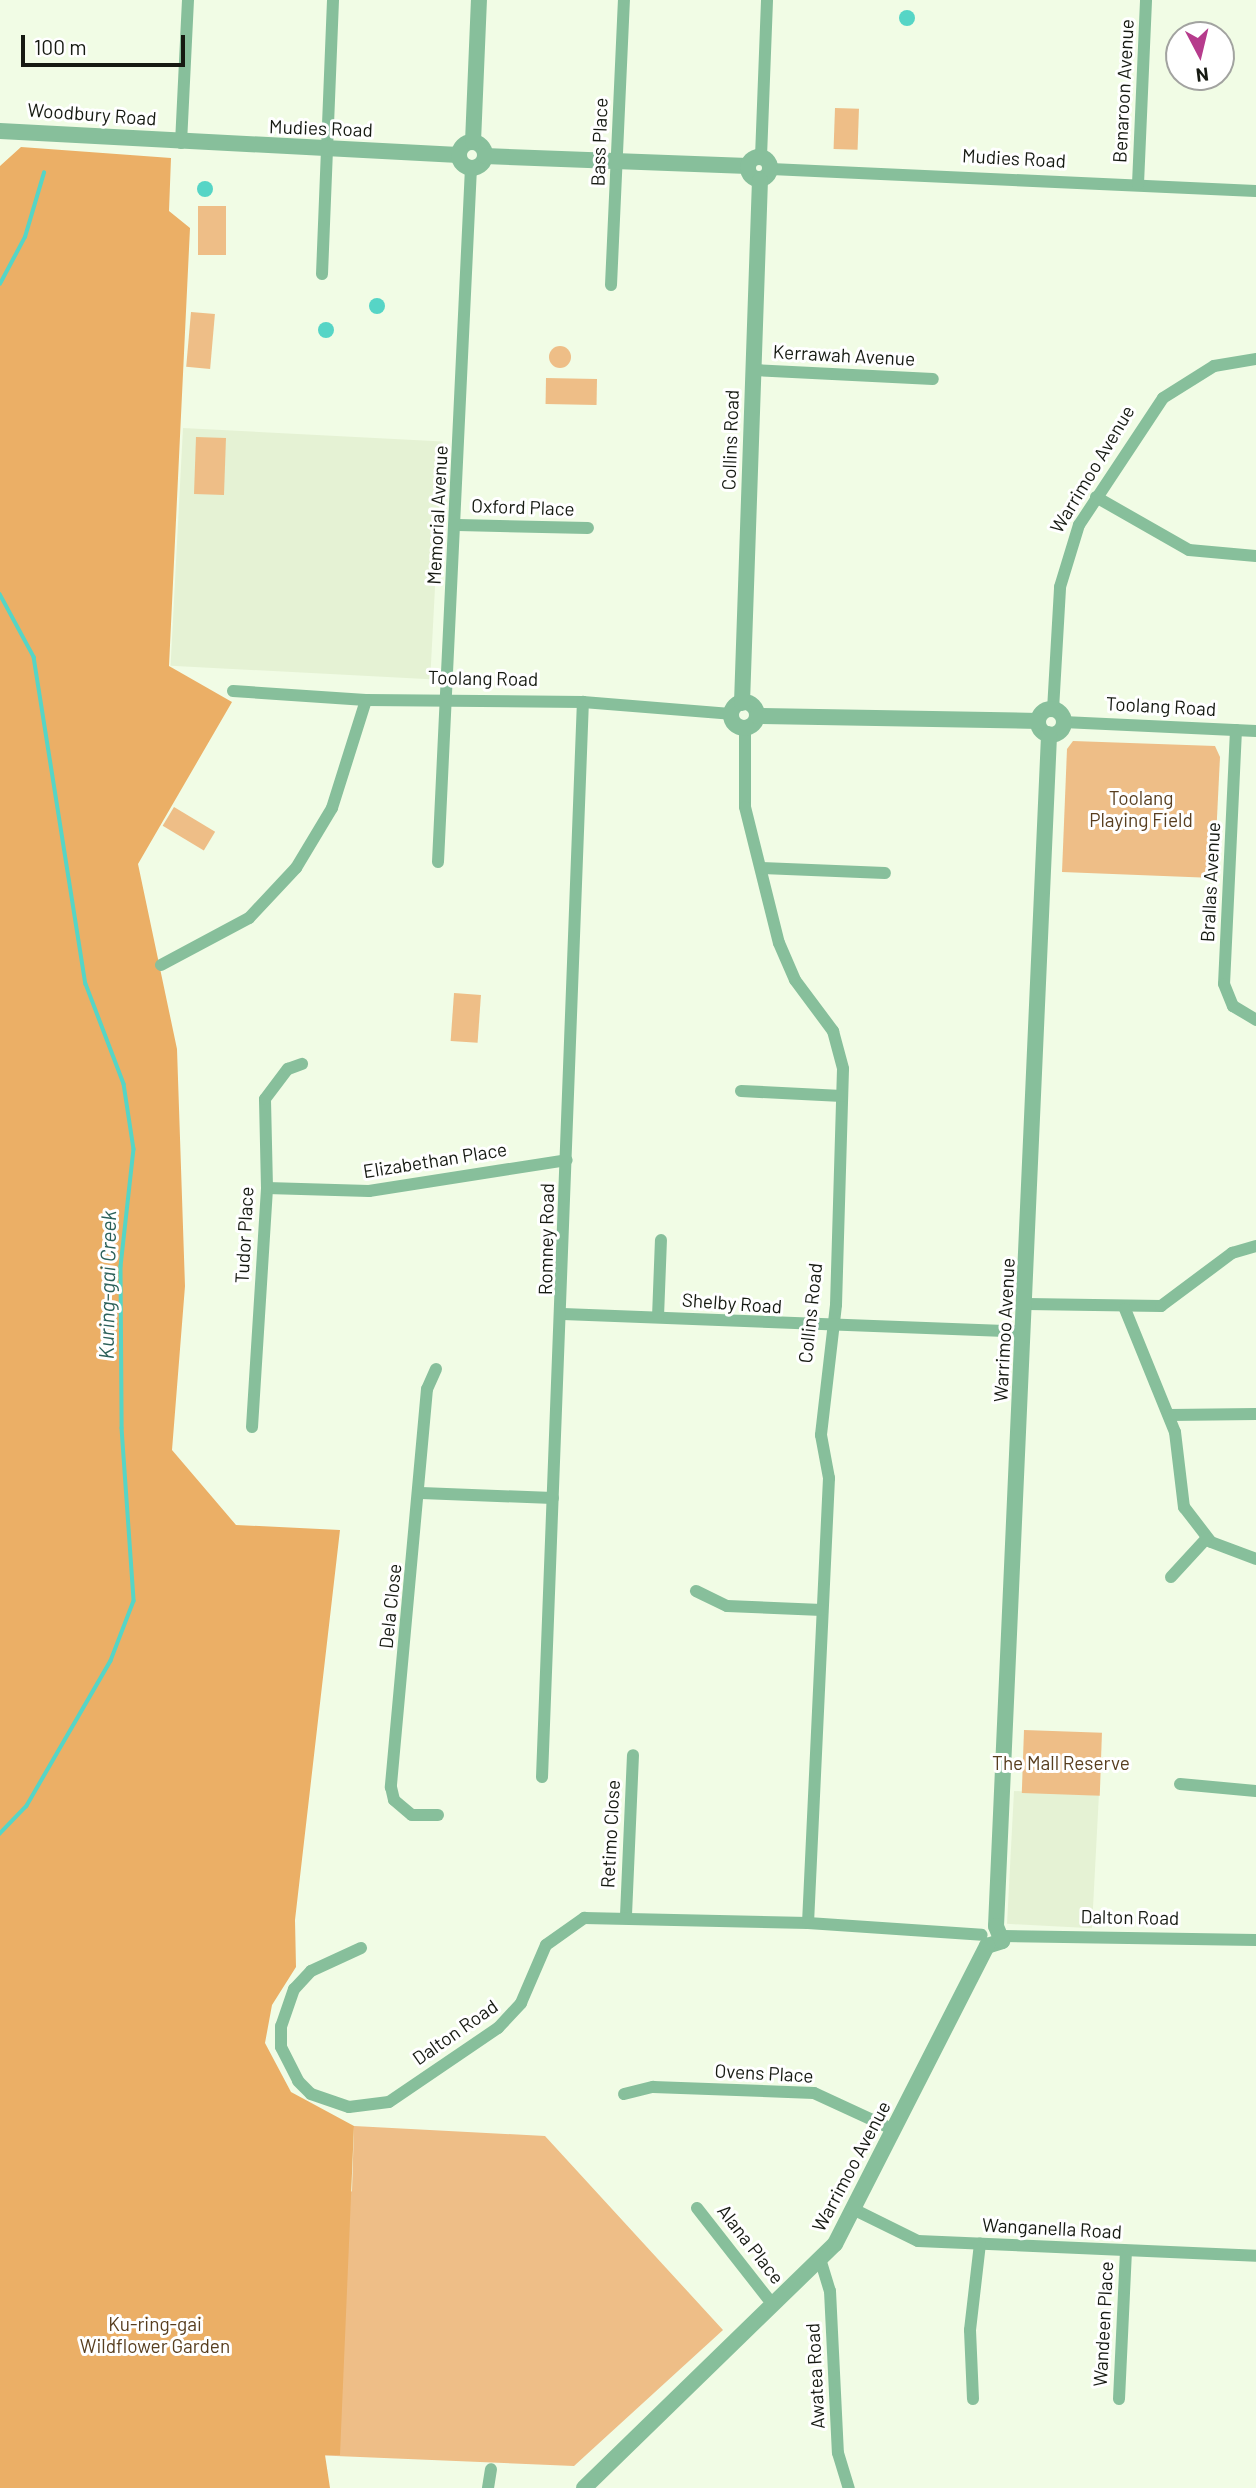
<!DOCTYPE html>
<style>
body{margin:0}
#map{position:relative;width:1256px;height:2488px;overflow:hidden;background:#f1fce5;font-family:Barlow,sans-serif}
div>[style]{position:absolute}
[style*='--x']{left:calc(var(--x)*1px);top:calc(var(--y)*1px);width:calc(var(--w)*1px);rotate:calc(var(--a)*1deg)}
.built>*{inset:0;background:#e5f2d4;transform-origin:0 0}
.green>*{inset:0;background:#eebe87;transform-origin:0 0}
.round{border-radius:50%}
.forest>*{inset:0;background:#ebaf66}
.water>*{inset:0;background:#56d5c6}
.stream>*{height:3.5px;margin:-1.75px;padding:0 1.75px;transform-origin:1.75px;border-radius:1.75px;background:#56d5c6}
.minor>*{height:12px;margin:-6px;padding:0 6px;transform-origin:6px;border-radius:6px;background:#87bf9b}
.tertiary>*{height:16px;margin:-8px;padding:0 8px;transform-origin:8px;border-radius:8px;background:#87bf9b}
.tertiary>.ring{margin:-8px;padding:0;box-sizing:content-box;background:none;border:16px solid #87bf9b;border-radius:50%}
span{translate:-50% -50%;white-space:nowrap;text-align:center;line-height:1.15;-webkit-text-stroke:6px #fff;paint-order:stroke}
.street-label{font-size:19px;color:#161a12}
.park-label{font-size:19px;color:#583e1f}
.water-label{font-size:21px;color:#2b6059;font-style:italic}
.north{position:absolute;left:1165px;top:21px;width:70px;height:70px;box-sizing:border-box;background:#fff;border:2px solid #a2a3a0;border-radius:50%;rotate:173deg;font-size:19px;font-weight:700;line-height:28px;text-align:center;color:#161a12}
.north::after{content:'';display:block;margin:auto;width:24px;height:32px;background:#b63b8c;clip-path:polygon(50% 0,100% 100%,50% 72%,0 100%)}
.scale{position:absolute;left:21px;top:35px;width:164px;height:32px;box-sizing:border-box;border:4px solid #161a12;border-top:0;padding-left:9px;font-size:21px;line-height:24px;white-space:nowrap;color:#161a12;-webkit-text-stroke:5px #fff;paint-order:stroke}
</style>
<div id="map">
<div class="built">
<div style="left:183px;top:428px;width:260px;height:238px;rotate:3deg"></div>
<div style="left:1014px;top:1791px;width:85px;height:133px;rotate:3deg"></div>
</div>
<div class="green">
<div style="left:835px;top:108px;width:24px;height:41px;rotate:2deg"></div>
<div style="left:198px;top:206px;width:28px;height:49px"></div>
<div style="left:191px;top:312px;width:24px;height:55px;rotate:5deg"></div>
<div class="round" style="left:549px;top:346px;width:22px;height:22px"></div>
<div style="left:546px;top:378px;width:51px;height:26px;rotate:1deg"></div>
<div style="left:196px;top:437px;width:30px;height:57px;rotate:2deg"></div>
<div style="clip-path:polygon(1073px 741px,1215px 746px,1220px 757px,1214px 878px,1062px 872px,1067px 749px)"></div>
<div style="left:174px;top:807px;width:48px;height:22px;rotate:31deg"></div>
<div style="left:454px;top:993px;width:27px;height:48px;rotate:4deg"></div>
<div style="left:1024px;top:1730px;width:78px;height:63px;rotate:2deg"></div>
<div style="clip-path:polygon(354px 2126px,545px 2136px,723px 2330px,574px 2466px,288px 2454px,0 2488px,352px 2191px)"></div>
</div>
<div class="forest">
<div style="clip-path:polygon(21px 147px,171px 158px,169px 211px,190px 228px,169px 666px,232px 702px,138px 864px,177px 1049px,185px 1286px,172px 1450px,236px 1525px,340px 1530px,295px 1920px,296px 1967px,272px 2005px,265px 2043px,291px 2092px,354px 2126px,340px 2455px,325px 2455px,330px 2488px,0 2488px,0 166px)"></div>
</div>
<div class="water">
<div class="round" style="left:899px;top:10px;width:16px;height:16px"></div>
<div class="round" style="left:197px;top:181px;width:16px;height:16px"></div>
<div class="round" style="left:369px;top:298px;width:16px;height:16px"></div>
<div class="round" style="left:318px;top:322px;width:16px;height:16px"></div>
</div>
<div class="stream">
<div style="--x:0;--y:284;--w:53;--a:-62"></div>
<div style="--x:25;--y:237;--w:67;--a:-73.5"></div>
<div style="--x:0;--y:594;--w:72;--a:61.6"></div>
<div style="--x:34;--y:657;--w:331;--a:81"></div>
<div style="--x:86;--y:984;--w:107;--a:69.2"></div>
<div style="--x:124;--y:1084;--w:66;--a:81.3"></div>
<div style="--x:134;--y:1149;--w:118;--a:96.3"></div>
<div style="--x:121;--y:1266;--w:162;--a:89.6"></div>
<div style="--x:122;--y:1428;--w:173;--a:86"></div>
<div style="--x:134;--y:1601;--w:64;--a:111"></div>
<div style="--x:111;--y:1661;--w:168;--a:120.1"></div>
<div style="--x:27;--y:1806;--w:39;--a:134"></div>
</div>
<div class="minor">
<div style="--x:181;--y:143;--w:143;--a:-87.2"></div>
<div style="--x:761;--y:157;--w:157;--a:-87.8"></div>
<div style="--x:771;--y:169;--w:485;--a:2.6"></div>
<div style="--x:1138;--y:184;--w:184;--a:-87.5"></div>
<div style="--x:322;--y:274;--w:274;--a:-87.7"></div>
<div style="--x:611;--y:285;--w:285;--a:-87.4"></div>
<div style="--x:754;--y:370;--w:179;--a:2.9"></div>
<div style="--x:1096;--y:497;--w:107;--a:29.7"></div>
<div style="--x:1189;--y:550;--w:67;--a:5.1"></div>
<div style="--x:458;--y:525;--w:130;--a:1.3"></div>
<div style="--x:233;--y:691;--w:133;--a:3.9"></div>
<div style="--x:366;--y:700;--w:217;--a:0.5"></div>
<div style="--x:583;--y:702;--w:148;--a:4.6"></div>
<div style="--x:1053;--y:710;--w:123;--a:-86.7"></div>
<div style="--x:1060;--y:587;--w:65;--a:-73"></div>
<div style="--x:1079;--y:525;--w:152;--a:-56.5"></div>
<div style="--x:1163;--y:398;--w:60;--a:-32.1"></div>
<div style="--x:1214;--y:366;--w:43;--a:-9.5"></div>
<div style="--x:1063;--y:722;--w:193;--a:2.7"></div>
<div style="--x:745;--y:728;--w:79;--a:90"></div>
<div style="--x:745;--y:807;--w:140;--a:76"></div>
<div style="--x:779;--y:943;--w:40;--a:66.6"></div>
<div style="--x:795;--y:980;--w:64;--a:53.3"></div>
<div style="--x:833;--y:1031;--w:39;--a:75"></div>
<div style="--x:843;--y:1069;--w:236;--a:91.7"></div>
<div style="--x:836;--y:1305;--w:131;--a:96.6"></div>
<div style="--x:821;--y:1435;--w:44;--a:79.5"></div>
<div style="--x:829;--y:1478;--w:445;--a:92.7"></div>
<div style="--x:1236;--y:730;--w:254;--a:92.7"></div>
<div style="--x:1224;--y:984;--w:24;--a:68"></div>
<div style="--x:1233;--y:1006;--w:27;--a:31"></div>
<div style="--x:438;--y:862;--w:695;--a:-87.28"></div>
<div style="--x:761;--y:868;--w:124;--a:2.3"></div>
<div style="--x:161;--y:965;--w:100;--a:-28.1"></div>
<div style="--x:249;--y:918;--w:69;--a:-46.8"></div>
<div style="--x:296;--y:868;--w:70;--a:-59"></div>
<div style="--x:332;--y:808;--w:113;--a:-72.5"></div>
<div style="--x:741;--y:1091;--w:101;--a:2.8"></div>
<div style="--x:267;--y:1188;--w:102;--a:1.7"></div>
<div style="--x:369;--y:1191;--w:200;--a:-8.9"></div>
<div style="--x:1027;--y:1304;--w:134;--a:0.9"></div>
<div style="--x:1161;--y:1306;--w:89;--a:-36.7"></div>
<div style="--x:1232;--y:1253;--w:25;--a:-16"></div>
<div style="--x:1125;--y:1309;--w:133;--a:67.9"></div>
<div style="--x:1175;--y:1432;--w:76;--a:83.2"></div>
<div style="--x:1184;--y:1507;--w:44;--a:52.4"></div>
<div style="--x:1211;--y:1542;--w:48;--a:20.7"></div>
<div style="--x:563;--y:1314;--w:461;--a:2.2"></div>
<div style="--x:658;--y:1317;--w:77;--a:-87.8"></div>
<div style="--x:436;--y:1369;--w:22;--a:114"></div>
<div style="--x:427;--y:1389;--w:400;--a:95.2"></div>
<div style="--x:391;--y:1787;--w:13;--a:77"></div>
<div style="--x:394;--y:1800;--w:23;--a:40"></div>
<div style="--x:412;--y:1815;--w:26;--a:0"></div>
<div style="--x:1169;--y:1415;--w:87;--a:-0.7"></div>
<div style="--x:252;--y:1427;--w:239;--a:-86.4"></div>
<div style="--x:267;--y:1188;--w:89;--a:-91.3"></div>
<div style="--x:265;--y:1099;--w:38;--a:-53"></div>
<div style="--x:288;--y:1069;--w:15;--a:-20"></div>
<div style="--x:421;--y:1493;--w:132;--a:2.2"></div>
<div style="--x:1171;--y:1577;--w:52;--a:-47.4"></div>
<div style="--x:696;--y:1591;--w:34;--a:26"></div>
<div style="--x:727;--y:1606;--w:95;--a:2.4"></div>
<div style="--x:542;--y:1777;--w:1076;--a:-87.82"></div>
<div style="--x:1180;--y:1784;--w:76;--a:5.3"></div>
<div style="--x:626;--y:1915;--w:160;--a:-87.5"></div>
<div style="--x:1003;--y:1936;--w:253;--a:0.9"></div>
<div style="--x:361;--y:1948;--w:55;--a:155.3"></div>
<div style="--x:311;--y:1971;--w:25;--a:133"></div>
<div style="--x:294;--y:1989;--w:39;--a:109"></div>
<div style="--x:281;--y:2026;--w:21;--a:90"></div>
<div style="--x:281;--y:2047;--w:38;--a:63"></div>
<div style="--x:298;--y:2081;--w:18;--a:45"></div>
<div style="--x:311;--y:2094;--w:40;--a:18.9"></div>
<div style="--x:349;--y:2107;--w:40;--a:-7.1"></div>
<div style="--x:389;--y:2102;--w:132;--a:-34.2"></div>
<div style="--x:498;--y:2028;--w:34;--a:-47"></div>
<div style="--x:521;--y:2003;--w:63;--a:-66.7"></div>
<div style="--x:546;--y:1945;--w:47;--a:-35.4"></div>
<div style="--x:584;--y:1918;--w:224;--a:1.3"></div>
<div style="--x:808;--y:1923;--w:174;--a:3.9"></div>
<div style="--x:624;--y:2094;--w:30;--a:-14"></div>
<div style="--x:653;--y:2087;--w:161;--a:2.1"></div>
<div style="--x:814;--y:2093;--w:88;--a:24.8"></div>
<div style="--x:697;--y:2208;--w:123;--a:51.9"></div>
<div style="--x:853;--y:2209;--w:72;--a:26.2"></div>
<div style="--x:918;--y:2241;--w:338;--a:2.5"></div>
<div style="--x:821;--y:2262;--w:30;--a:73"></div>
<div style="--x:830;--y:2291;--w:162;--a:87.2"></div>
<div style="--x:838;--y:2453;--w:37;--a:73"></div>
<div style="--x:973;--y:2399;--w:69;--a:-92.5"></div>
<div style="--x:970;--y:2330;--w:87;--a:-83.4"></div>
<div style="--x:1119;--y:2399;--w:148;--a:-87.3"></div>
<div style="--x:488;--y:2488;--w:19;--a:-81"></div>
</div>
<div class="tertiary">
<div style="--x:0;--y:131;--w:459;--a:3"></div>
<div class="ring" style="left:459px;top:142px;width:10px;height:10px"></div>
<div style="--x:473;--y:142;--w:142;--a:-87.6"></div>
<div style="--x:485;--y:156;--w:263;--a:2.2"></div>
<div class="ring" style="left:748px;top:157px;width:6px;height:6px"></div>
<div class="ring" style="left:731px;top:702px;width:10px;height:10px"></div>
<div style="--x:742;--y:703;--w:523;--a:-88.03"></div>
<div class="ring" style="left:1038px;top:709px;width:10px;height:10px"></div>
<div style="--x:757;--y:716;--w:281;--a:1"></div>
<div style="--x:996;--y:1926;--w:1193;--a:-87.45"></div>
<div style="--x:987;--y:1946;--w:16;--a:-18"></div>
<div style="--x:1002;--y:1941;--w:16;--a:-112"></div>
<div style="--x:584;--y:2488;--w:350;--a:-44.2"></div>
<div style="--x:835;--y:2244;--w:335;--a:-63"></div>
</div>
<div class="street-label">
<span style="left:1123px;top:91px;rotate:-87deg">Benaroon Avenue</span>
<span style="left:92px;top:114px;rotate:4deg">Woodbury Road</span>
<span style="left:321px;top:128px;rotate:2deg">Mudies Road</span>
<span style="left:599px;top:142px;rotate:-88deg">Bass Place</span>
<span style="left:1014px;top:158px;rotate:3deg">Mudies Road</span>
<span style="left:844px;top:355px;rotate:3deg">Kerrawah Avenue</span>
<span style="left:730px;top:440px;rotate:-88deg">Collins Road</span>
<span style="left:1092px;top:469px;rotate:-59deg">Warrimoo Avenue</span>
<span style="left:523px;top:507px;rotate:2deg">Oxford Place</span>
<span style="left:437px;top:515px;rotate:-87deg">Memorial Avenue</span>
<span style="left:483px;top:678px;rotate:1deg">Toolang Road</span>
<span style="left:1161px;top:706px;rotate:3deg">Toolang Road</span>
<span style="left:1210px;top:882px;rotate:-87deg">Brallas Avenue</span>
<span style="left:435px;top:1160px;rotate:-9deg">Elizabethan Place</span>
<span style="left:244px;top:1235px;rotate:-87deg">Tudor Place</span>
<span style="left:546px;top:1239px;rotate:-89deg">Romney Road</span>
<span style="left:732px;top:1303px;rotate:4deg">Shelby Road</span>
<span style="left:810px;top:1313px;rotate:-84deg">Collins Road</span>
<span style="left:1004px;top:1330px;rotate:-87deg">Warrimoo Avenue</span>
<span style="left:390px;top:1606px;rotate:-84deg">Dela Close</span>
<span style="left:610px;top:1834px;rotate:-87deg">Retimo Close</span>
<span style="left:1130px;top:1917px;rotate:1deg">Dalton Road</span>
<span style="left:455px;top:2032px;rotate:-35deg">Dalton Road</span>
<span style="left:764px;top:2073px;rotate:3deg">Ovens Place</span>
<span style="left:851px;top:2166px;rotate:-62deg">Warrimoo Avenue</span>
<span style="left:1052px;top:2228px;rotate:3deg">Wanganella Road</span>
<span style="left:751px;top:2244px;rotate:52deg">Alana Place</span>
<span style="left:1103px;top:2324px;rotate:-87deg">Wandeen Place</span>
<span style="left:815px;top:2376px;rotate:-93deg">Awatea Road</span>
</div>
<div class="park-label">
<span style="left:1141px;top:809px">Toolang<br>Playing Field</span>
<span style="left:1061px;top:1763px">The Mall Reserve</span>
<span style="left:155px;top:2335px">Ku-ring-gai<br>Wildflower Garden</span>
</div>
<div class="water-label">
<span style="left:107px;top:1285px;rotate:-89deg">Kuring-gai Creek</span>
</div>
<div class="north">N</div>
<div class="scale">100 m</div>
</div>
